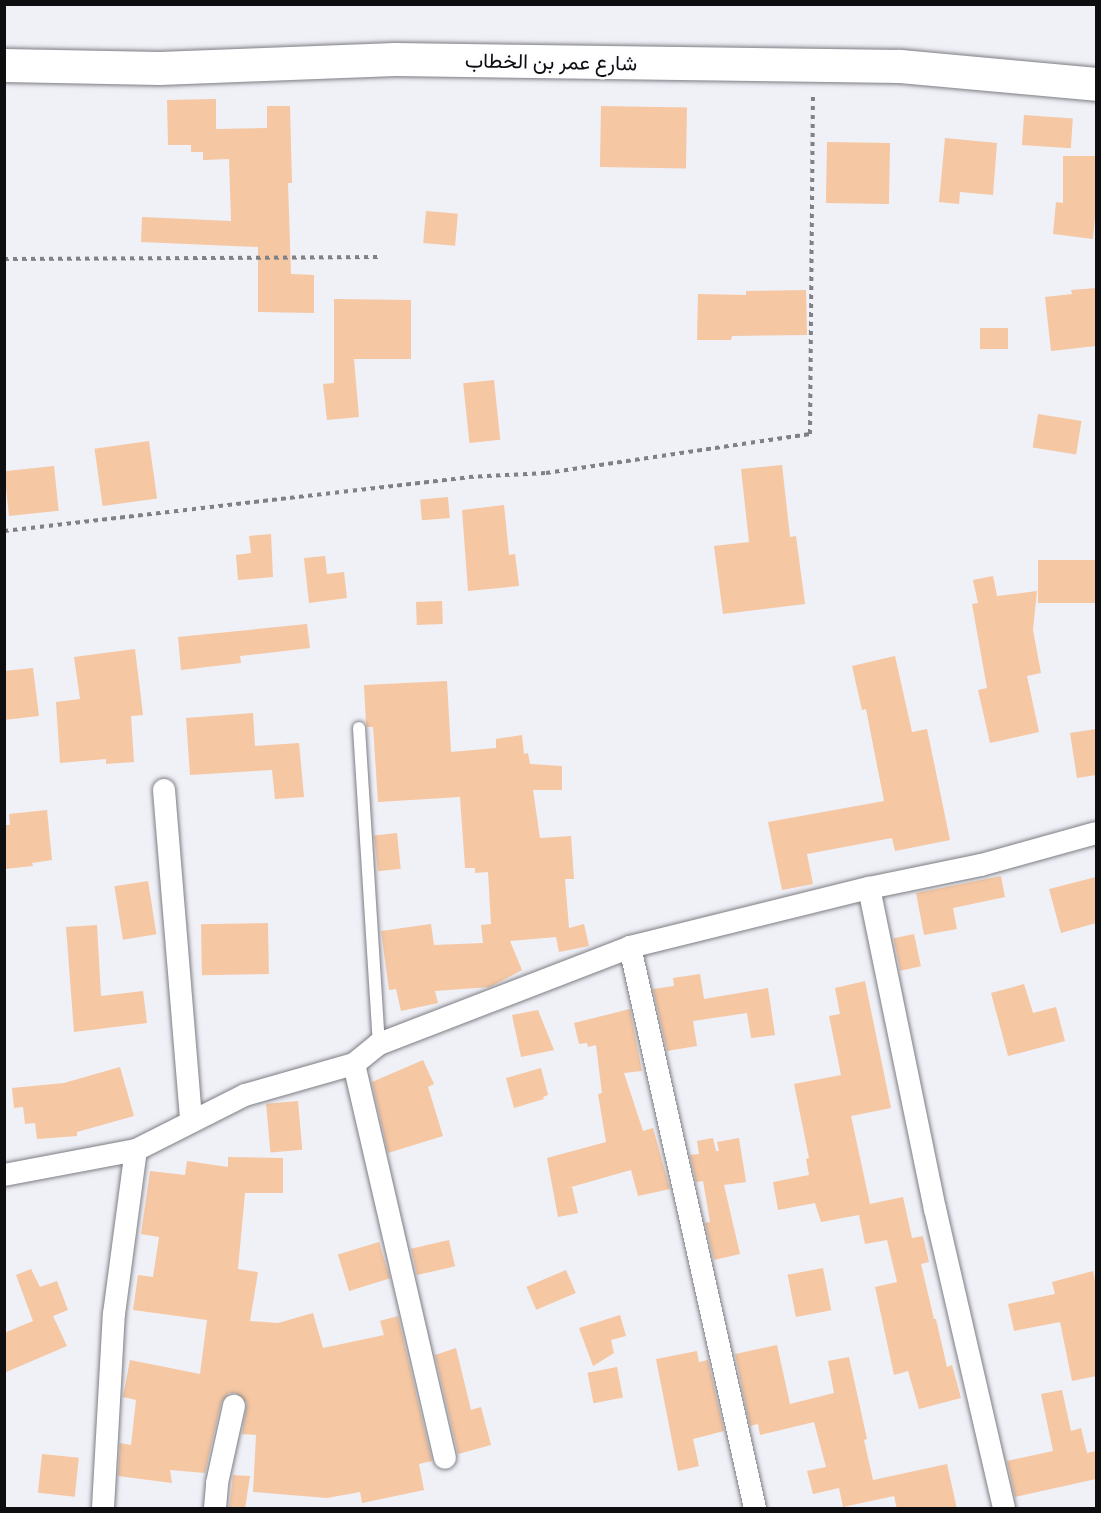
<!DOCTYPE html>
<meta charset="utf-8">
<style>
body{margin:0}
#map{position:relative;width:1101px;height:1513px;overflow:hidden;background:#f0f0f7;font-family:"Archivo Narrow",Vazirmatn,sans-serif}
div>[style]{position:absolute}
[style*='--x']{left:calc(var(--x)*1px);top:calc(var(--y)*1px);width:calc(var(--w)*1px);rotate:calc(var(--a)*1deg)}
.building>*{inset:0;background:#f5c7a3;transform-origin:0 0}
.path>*{height:4px;margin-top:-2px;transform-origin:0;background:repeating-linear-gradient(90deg,#808085 0 4.5px,transparent 0 9px)}
.roads{filter:drop-shadow(0 0 2px #7d7d84) drop-shadow(0 0 2px #7d7d84)}
.lane>*{height:12px;margin:-6px;padding:0 6px;transform-origin:6px;border-radius:6px;background:#fff}
.street>*{height:22px;margin:-11px;padding:0 11px;transform-origin:11px;border-radius:11px;background:#fff}
.secondary>*{height:33px;margin:-16.5px;padding:0 16.5px;transform-origin:16.5px;border-radius:16.5px;background:#fff}
span{translate:-50% -50%;white-space:nowrap;text-align:center;line-height:1.15;-webkit-text-stroke:5px #fdfdff;paint-order:stroke}
.street-label{font-size:21px;color:#0e0e11}
.frame{position:absolute;inset:0;border:6px solid #0e0e11;pointer-events:none}
</style>
<div id="map">
<div class="building">
<div style="clip-path:polygon(216px 99px,216px 129px,267px 128px,267px 106px,290px 106px,292px 183px,288px 183px,291px 274px,314px 275px,314px 313px,258px 312px,258px 247px,141px 242px,142px 217px,231px 221px,229px 159px,203px 160px,203px 152px,191px 152px,191px 145px,168px 145px,167px 100px)"></div>
<div style="left:601px;top:106px;width:86px;height:61px;rotate:1deg"></div>
<div style="left:1024px;top:115px;width:49px;height:30px;rotate:4deg"></div>
<div style="clip-path:polygon(945px 138px,997px 143px,993px 195px,960px 192px,959px 204px,939px 202px)"></div>
<div style="left:827px;top:142px;width:63px;height:61px;rotate:1deg"></div>
<div style="clip-path:polygon(1063px 156px,1096px 156px,1096px 205px,1093px 239px,1053px 234px,1056px 202px,1063px 203px)"></div>
<div style="left:426px;top:211px;width:32px;height:32px;rotate:5deg"></div>
<div style="clip-path:polygon(1096px 288px,1096px 346px,1051px 351px,1045px 297px,1072px 294px,1071px 290px)"></div>
<div style="clip-path:polygon(806px 290px,807px 335px,732px 336px,731px 340px,697px 340px,698px 294px,746px 295px,746px 291px)"></div>
<div style="clip-path:polygon(334px 299px,411px 300px,411px 359px,354px 359px,359px 417px,327px 420px,323px 384px,334px 383px)"></div>
<div style="left:1008px;top:328px;width:21px;height:28px;rotate:90deg"></div>
<div style="left:494px;top:380px;width:60px;height:31px;rotate:84deg"></div>
<div style="left:1038px;top:414px;width:44px;height:34px;rotate:9deg"></div>
<div style="left:149px;top:441px;width:58px;height:55px;rotate:82deg"></div>
<div style="clip-path:polygon(782px 465px,790px 537px,796px 536px,805px 604px,723px 614px,714px 546px,749px 542px,741px 469px)"></div>
<div style="left:54px;top:466px;width:45px;height:50px;rotate:84deg"></div>
<div style="left:448px;top:497px;width:21px;height:28px;rotate:85deg"></div>
<div style="clip-path:polygon(504px 505px,509px 555px,515px 554px,519px 586px,468px 591px,462px 510px)"></div>
<div style="clip-path:polygon(271px 534px,273px 577px,238px 580px,236px 555px,251px 553px,249px 536px)"></div>
<div style="clip-path:polygon(325px 556px,327px 574px,344px 572px,347px 598px,309px 603px,304px 558px)"></div>
<div style="left:1096px;top:560px;width:43px;height:58px;rotate:90deg"></div>
<div style="clip-path:polygon(993px 576px,997px 596px,1037px 591px,1033px 630px,1041px 673px,1027px 676px,1039px 732px,990px 743px,978px 690px,987px 688px,972px 604px,978px 603px,973px 580px)"></div>
<div style="left:442px;top:601px;width:23px;height:26px;rotate:88deg"></div>
<div style="clip-path:polygon(307px 624px,310px 648px,240px 656px,241px 663px,181px 670px,178px 637px)"></div>
<div style="clip-path:polygon(135px 649px,143px 715px,131px 716px,134px 762px,106px 764px,106px 759px,60px 763px,56px 702px,80px 699px,74px 657px)"></div>
<div style="clip-path:polygon(895px 656px,912px 732px,927px 729px,950px 840px,895px 851px,892px 838px,807px 854px,813px 884px,782px 890px,768px 822px,884px 801px,866px 709px,862px 710px,852px 666px)"></div>
<div style="clip-path:polygon(33px 668px,39px 716px,4px 720px,4px 671px)"></div>
<div style="clip-path:polygon(447px 681px,451px 752px,496px 748px,496px 739px,522px 735px,524px 754px,528px 753px,530px 764px,562px 766px,562px 790px,533px 790px,540px 838px,571px 836px,574px 879px,565px 879px,569px 928px,584px 924px,589px 946px,559px 952px,556px 937px,510px 941px,522px 970px,490px 987px,435px 991px,438px 1003px,401px 1011px,396px 989px,389px 990px,381px 931px,431px 924px,434px 945px,483px 943px,481px 925px,491px 924px,488px 872px,475px 873px,475px 868px,465px 868px,460px 797px,378px 802px,373px 727px,367px 727px,366px 724px,364px 685px)"></div>
<div style="clip-path:polygon(253px 713px,255px 746px,299px 743px,304px 797px,275px 799px,272px 770px,190px 775px,186px 718px)"></div>
<div style="clip-path:polygon(1096px 729px,1096px 775px,1077px 778px,1070px 733px)"></div>
<div style="clip-path:polygon(47px 810px,52px 860px,32px 863px,33px 866px,4px 869px,4px 825px,10px 825px,9px 814px)"></div>
<div style="left:397px;top:833px;width:36px;height:23px;rotate:84deg"></div>
<div style="clip-path:polygon(1001px 876px,1005px 897px,953px 908px,957px 929px,924px 935px,916px 893px)"></div>
<div style="clip-path:polygon(1096px 877px,1096px 923px,1061px 933px,1049px 889px)"></div>
<div style="left:148px;top:881px;width:54px;height:34px;rotate:81deg"></div>
<div style="left:268px;top:923px;width:51px;height:67px;rotate:89deg"></div>
<div style="clip-path:polygon(97px 925px,101px 996px,143px 991px,147px 1023px,74px 1032px,66px 927px)"></div>
<div style="left:914px;top:934px;width:33px;height:21px;rotate:78deg"></div>
<div style="clip-path:polygon(700px 974px,704px 999px,768px 988px,775px 1035px,751px 1038px,747px 1013px,693px 1021px,697px 1046px,667px 1051px,653px 989px,674px 986px,673px 978px)"></div>
<div style="clip-path:polygon(865px 981px,891px 1108px,851px 1116px,870px 1204px,903px 1197px,912px 1238px,923px 1236px,929px 1262px,921px 1264px,934px 1319px,936px 1319px,947px 1367px,952px 1365px,961px 1398px,919px 1409px,908px 1371px,894px 1375px,875px 1287px,897px 1282px,887px 1240px,865px 1244px,859px 1215px,821px 1222px,815px 1203px,778px 1210px,773px 1182px,809px 1175px,806px 1159px,809px 1158px,794px 1084px,841px 1075px,829px 1016px,840px 1014px,835px 988px)"></div>
<div style="clip-path:polygon(1024px 984px,1033px 1013px,1056px 1007px,1065px 1041px,1008px 1056px,991px 993px)"></div>
<div style="clip-path:polygon(630px 1009px,642px 1071px,624px 1073px,643px 1131px,653px 1128px,670px 1189px,638px 1196px,631px 1170px,557px 1191px,572px 1187px,578px 1213px,558px 1217px,547px 1158px,606px 1142px,598px 1094px,602px 1093px,596px 1045px,588px 1047px,587px 1043px,579px 1044px,574px 1023px)"></div>
<div style="clip-path:polygon(538px 1010px,554px 1050px,521px 1057px,512px 1015px)"></div>
<div style="clip-path:polygon(423px 1060px,434px 1084px,428px 1087px,443px 1136px,388px 1153px,372px 1082px)"></div>
<div style="clip-path:polygon(120px 1067px,134px 1116px,77px 1132px,77px 1136px,37px 1139px,35px 1123px,25px 1124px,23px 1107px,14px 1108px,12px 1088px,64px 1083px)"></div>
<div style="clip-path:polygon(541px 1068px,548px 1095px,543px 1097px,544px 1099px,514px 1108px,506px 1078px)"></div>
<div style="left:298px;top:1101px;width:49px;height:32px;rotate:85deg"></div>
<div style="clip-path:polygon(713px 1138px,716px 1151px,719px 1151px,717px 1142px,739px 1138px,746px 1182px,724px 1185px,740px 1254px,714px 1260px,705px 1223px,710px 1222px,703px 1181px,696px 1182px,690px 1155px,699px 1154px,697px 1141px)"></div>
<div style="clip-path:polygon(228px 1157px,283px 1158px,283px 1193px,245px 1193px,238px 1269px,258px 1272px,250px 1321px,278px 1323px,313px 1313px,323px 1348px,384px 1335px,380px 1321px,398px 1316px,432px 1461px,419px 1464px,424px 1490px,362px 1503px,360px 1492px,327px 1498px,253px 1492px,256px 1435px,242px 1434px,247px 1403px,236px 1393px,229px 1393px,221px 1403px,205px 1473px,170px 1470px,172px 1483px,118px 1476px,120px 1443px,131px 1445px,136px 1400px,123px 1397px,130px 1360px,200px 1374px,207px 1320px,133px 1310px,138px 1275px,153px 1277px,159px 1237px,141px 1234px,150px 1171px,185px 1175px,187px 1161px,228px 1167px)"></div>
<div style="left:449px;top:1240px;width:27px;height:39px;rotate:77deg"></div>
<div style="left:379px;top:1242px;width:38px;height:43px;rotate:73deg"></div>
<div style="left:823px;top:1268px;width:43px;height:36px;rotate:79deg"></div>
<div style="clip-path:polygon(31px 1269px,40px 1287px,57px 1281px,68px 1310px,53px 1316px,67px 1346px,4px 1373px,4px 1333px,33px 1321px,16px 1275px)"></div>
<div style="left:566px;top:1270px;width:25px;height:43px;rotate:67deg"></div>
<div style="clip-path:polygon(1093px 1271px,1096px 1285px,1096px 1376px,1072px 1381px,1060px 1322px,1014px 1331px,1008px 1304px,1055px 1294px,1052px 1282px)"></div>
<div style="clip-path:polygon(620px 1315px,626px 1336px,611px 1340px,614px 1353px,593px 1366px,579px 1328px)"></div>
<div style="clip-path:polygon(777px 1345px,790px 1404px,834px 1393px,828px 1361px,849px 1357px,867px 1439px,864px 1440px,873px 1480px,947px 1464px,957px 1509px,897px 1509px,894px 1496px,843px 1507px,839px 1488px,813px 1494px,807px 1471px,826px 1467px,814px 1422px,760px 1435px,758px 1424px,750px 1426px,735px 1354px)"></div>
<div style="clip-path:polygon(456px 1348px,471px 1410px,481px 1407px,491px 1445px,458px 1454px,435px 1355px)"></div>
<div style="clip-path:polygon(697px 1351px,699px 1362px,708px 1360px,724px 1431px,693px 1439px,699px 1466px,678px 1471px,656px 1359px)"></div>
<div style="left:617px;top:1367px;width:31px;height:30px;rotate:79deg"></div>
<div style="clip-path:polygon(1062px 1390px,1071px 1431px,1081px 1428px,1087px 1453px,1096px 1451px,1096px 1479px,1015px 1497px,1007px 1461px,1053px 1451px,1041px 1394px)"></div>
<div style="left:42px;top:1454px;width:37px;height:39px;rotate:6deg"></div>
<div style="clip-path:polygon(233px 1475px,250px 1476px,245px 1509px,229px 1509px)"></div>
</div>
<div class="path">
<div style="--x:4;--y:259;--w:377;--a:-0.3"></div>
<div style="--x:4;--y:531;--w:468;--a:-6.6"></div>
<div style="--x:469;--y:477;--w:77;--a:-3"></div>
<div style="--x:546;--y:473;--w:267;--a:-8.4"></div>
<div style="--x:810;--y:434;--w:340;--a:-89.5"></div>
</div>
<div class="roads">
<div class="lane">
<div style="--x:359;--y:728;--w:317;--a:86.4"></div>
</div>
<div class="street">
<div style="--x:164;--y:790;--w:332;--a:85.3"></div>
<div style="--x:869;--y:888;--w:328;--a:78.4"></div>
<div style="--x:935;--y:1209;--w:307;--a:77"></div>
<div style="--x:630;--y:947;--w:575;--a:77.44"></div>
<div style="--x:354;--y:1064;--w:404;--a:77"></div>
<div style="--x:4;--y:1175;--w:134;--a:-10.7"></div>
<div style="--x:136;--y:1150;--w:122;--a:-26.8"></div>
<div style="--x:245;--y:1095;--w:113;--a:-15.9"></div>
<div style="--x:354;--y:1064;--w:32;--a:-39"></div>
<div style="--x:379;--y:1044;--w:269;--a:-21.1"></div>
<div style="--x:630;--y:947;--w:246;--a:-13.9"></div>
<div style="--x:869;--y:888;--w:114;--a:-11.6"></div>
<div style="--x:981;--y:865;--w:119;--a:-15.5"></div>
<div style="--x:103;--y:1508;--w:194;--a:-86.8"></div>
<div style="--x:114;--y:1314;--w:165;--a:-82.4"></div>
<div style="--x:215;--y:1508;--w:25;--a:-85"></div>
<div style="--x:217;--y:1483;--w:79;--a:-77.6"></div>
</div>
<div class="secondary">
<div style="--x:4;--y:65;--w:155;--a:1.1"></div>
<div style="--x:159;--y:68;--w:236;--a:-2.2"></div>
<div style="--x:395;--y:59;--w:505;--a:0.79"></div>
<div style="--x:900;--y:66;--w:197;--a:5.2"></div>
</div>
</div>
<div class="street-label">
<span style="left:551px;top:62px;rotate:1deg">شارع عمر بن الخطاب</span>
</div>
<div class="frame"></div>
</div>
